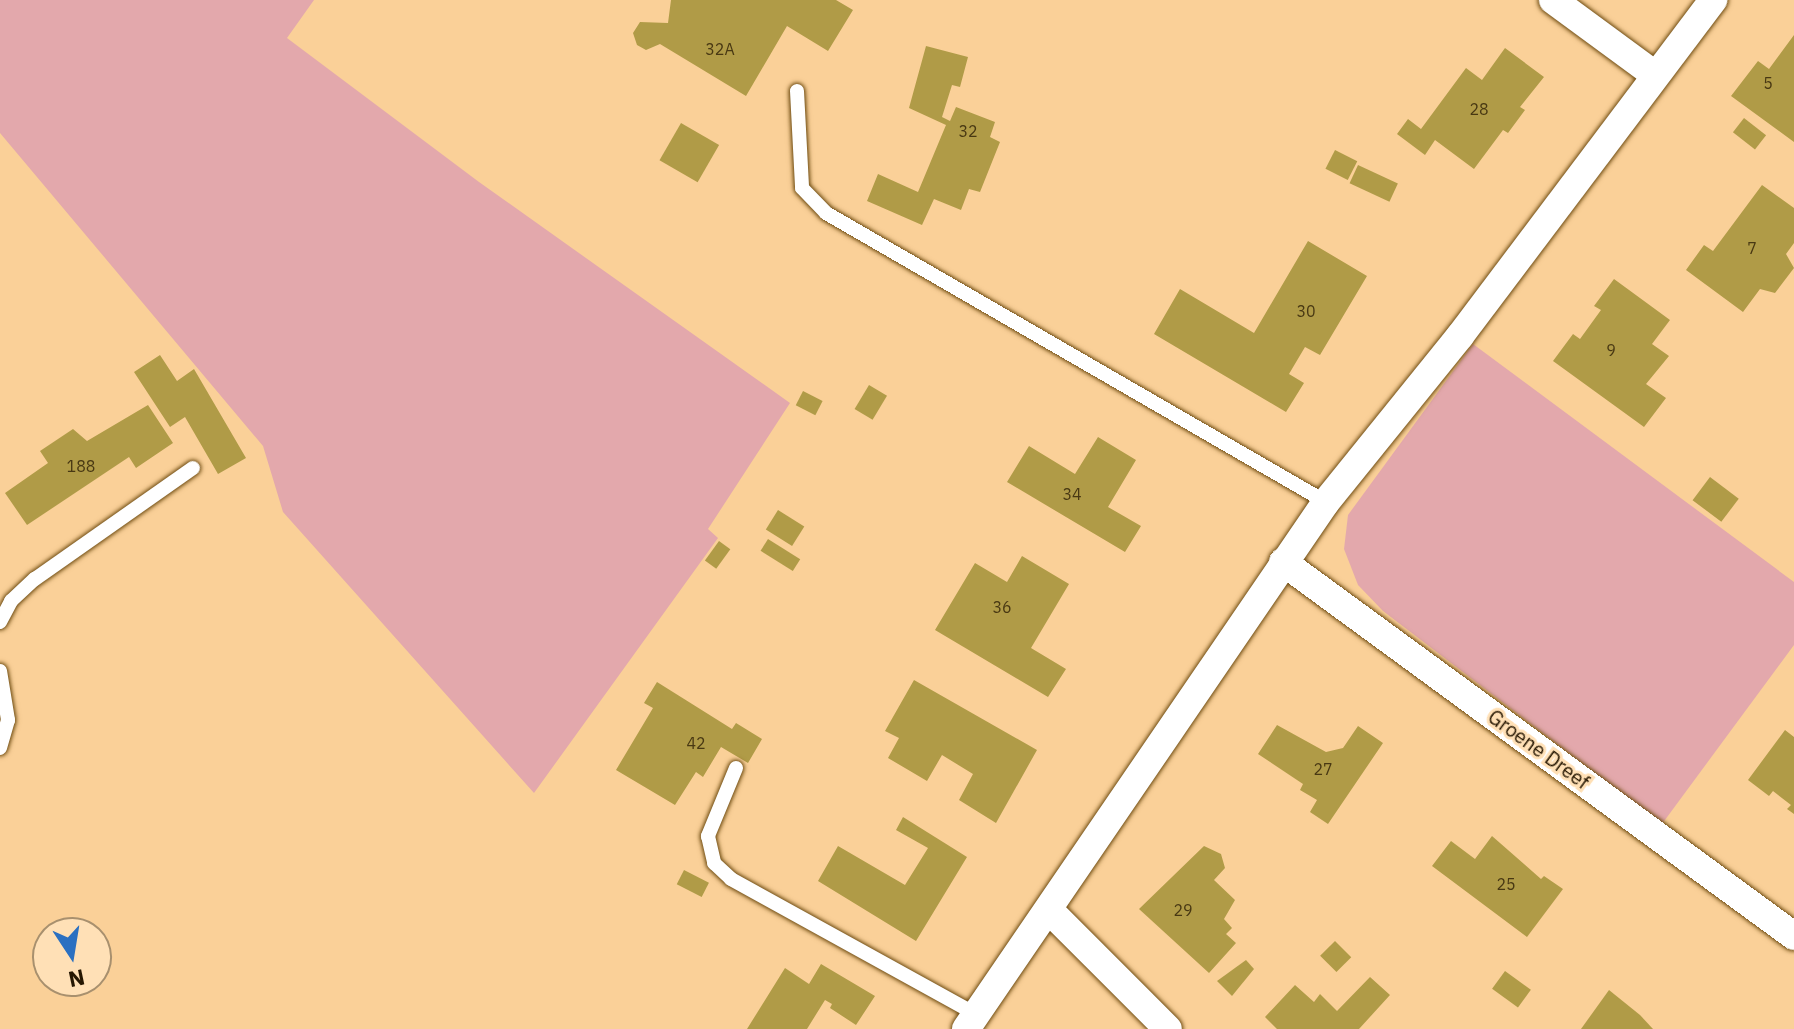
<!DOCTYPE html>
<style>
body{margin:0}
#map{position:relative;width:1794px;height:1029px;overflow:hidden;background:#fad098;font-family:"IBM Plex Sans",sans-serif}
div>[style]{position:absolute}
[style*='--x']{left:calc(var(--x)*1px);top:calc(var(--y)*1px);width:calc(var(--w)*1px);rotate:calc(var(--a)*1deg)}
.green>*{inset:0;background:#e3a8ac}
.building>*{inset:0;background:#b09b47;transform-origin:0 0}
.roads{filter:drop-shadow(0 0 2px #6f4c11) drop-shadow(0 0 2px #6f4c11)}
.service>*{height:14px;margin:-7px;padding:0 7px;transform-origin:7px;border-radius:7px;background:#fff}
.minor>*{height:28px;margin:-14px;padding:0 14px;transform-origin:14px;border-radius:14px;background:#fff}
span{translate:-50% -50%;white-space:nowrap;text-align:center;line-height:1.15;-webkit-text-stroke:6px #ffe0b6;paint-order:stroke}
.number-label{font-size:16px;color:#483813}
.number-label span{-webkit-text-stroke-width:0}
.street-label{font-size:20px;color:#261702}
.north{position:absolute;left:32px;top:917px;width:80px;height:80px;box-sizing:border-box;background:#ffe0b6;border:2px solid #a8906e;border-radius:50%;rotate:168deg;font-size:22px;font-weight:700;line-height:32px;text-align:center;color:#261702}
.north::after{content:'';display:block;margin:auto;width:28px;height:36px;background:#2b70c1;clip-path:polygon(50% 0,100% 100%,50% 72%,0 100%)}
</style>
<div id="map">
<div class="green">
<div style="clip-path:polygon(0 0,314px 0,287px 38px,479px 182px,790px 403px,708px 529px,718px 538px,534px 793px,283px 512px,263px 446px,0 133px)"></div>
<div style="clip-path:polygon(1473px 344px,1794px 582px,1794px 645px,1662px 824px,1383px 611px,1358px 585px,1344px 549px,1348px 515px)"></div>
</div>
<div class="building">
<div style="clip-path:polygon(671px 0,836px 0,853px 10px,828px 51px,787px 26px,746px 96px,660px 44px,646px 50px,637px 45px,633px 33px,640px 22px,668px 23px)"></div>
<div style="clip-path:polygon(1794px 35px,1794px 142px,1731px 96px,1758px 61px,1769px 69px)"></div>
<div style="clip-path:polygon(926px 46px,968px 57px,960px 87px,952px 85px,942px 117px,950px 121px,956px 107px,995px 122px,990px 137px,1000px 142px,980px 192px,969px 189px,961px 210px,934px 199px,922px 225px,867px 201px,878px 174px,918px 192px,946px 125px,909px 108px)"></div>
<div style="clip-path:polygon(1505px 48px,1544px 77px,1520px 107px,1525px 110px,1508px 133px,1503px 130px,1474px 169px,1435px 140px,1425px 155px,1397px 134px,1408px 119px,1421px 129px,1466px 68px,1482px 80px)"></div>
<div style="left:1744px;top:118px;width:28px;height:18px;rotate:38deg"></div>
<div style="left:681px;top:123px;width:44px;height:43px;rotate:30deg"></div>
<div style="left:1335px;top:150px;width:25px;height:21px;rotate:27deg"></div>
<div style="left:1358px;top:165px;width:44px;height:20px;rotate:25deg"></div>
<div style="clip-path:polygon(1762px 185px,1794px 208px,1794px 243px,1786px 254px,1794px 268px,1775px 293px,1760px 289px,1743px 312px,1686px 270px,1704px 245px,1713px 251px)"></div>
<div style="clip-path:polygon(1308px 241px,1367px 276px,1320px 355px,1305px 347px,1289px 374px,1304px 383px,1286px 412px,1154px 334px,1180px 289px,1254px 333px)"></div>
<div style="clip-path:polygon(1614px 279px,1670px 320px,1652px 344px,1669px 356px,1646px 384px,1666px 398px,1644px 427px,1553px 361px,1573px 334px,1580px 339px,1601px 310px,1594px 306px)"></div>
<div style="clip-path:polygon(160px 355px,177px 381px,194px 369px,246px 458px,218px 474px,185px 417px,170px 427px,134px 372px)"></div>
<div style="left:869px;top:385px;width:21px;height:28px;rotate:31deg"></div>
<div style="left:803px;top:391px;width:22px;height:16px;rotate:27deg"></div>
<div style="clip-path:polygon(148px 405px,173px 443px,136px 468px,129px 457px,27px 525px,5px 493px,48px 463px,40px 451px,73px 429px,87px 441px)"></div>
<div style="clip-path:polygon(1098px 437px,1136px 460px,1108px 507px,1141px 526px,1125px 552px,1007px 482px,1029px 446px,1075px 474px)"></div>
<div style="left:1710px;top:477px;width:36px;height:29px;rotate:37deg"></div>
<div style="left:778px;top:510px;width:31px;height:23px;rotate:32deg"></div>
<div style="left:768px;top:539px;width:38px;height:14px;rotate:32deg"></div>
<div style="left:719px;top:541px;width:14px;height:24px;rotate:36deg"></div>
<div style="clip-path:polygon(1022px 556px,1069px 584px,1031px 648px,1066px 669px,1048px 697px,935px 630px,975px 563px,1007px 582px)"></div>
<div style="clip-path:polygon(914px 680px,1037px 750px,996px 823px,959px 800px,973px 774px,942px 755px,927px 781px,888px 758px,899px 738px,885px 731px)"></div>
<div style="clip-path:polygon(657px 682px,732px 729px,736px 723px,762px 739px,748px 763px,721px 747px,703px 777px,696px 772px,675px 805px,616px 770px,653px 708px,644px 703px)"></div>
<div style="clip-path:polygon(1277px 725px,1326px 752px,1343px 748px,1358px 726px,1383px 743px,1328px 824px,1310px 812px,1317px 800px,1300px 790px,1303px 784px,1258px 754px)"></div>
<div style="clip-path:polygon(1785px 730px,1794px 737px,1794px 814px,1787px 809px,1791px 805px,1773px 791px,1769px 796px,1748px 780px)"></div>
<div style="clip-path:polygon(903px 817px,967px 857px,916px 941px,818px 881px,838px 846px,905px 885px,928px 848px,896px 830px)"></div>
<div style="clip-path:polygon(1492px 836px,1541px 879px,1544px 876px,1563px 889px,1527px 937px,1432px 866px,1451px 841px,1475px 859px)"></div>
<div style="clip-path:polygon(1204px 846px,1221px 854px,1225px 868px,1214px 880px,1235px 900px,1224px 919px,1232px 928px,1226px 934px,1236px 943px,1209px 973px,1139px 909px)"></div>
<div style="left:684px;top:870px;width:28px;height:16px;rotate:27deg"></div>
<div style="left:1335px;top:941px;width:23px;height:21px;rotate:45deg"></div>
<div style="clip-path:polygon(1246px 960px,1254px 969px,1232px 996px,1217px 981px)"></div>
<div style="clip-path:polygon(821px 964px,875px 996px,856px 1025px,830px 1008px,832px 1004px,825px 1000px,807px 1029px,747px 1029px,785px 968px,809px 984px)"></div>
<div style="left:1505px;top:971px;width:32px;height:22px;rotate:36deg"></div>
<div style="clip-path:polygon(1370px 977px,1390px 995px,1359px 1029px,1277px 1029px,1265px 1017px,1295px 985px,1314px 1002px,1320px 994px,1337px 1011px)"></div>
<div style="clip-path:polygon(1609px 990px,1640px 1015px,1653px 1029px,1581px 1029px)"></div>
</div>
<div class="roads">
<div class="service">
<div style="--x:797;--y:91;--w:97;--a:87"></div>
<div style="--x:802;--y:188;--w:35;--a:46"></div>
<div style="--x:826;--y:213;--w:578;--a:30.03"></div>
<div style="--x:0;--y:622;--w:24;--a:-62"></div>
<div style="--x:11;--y:601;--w:33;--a:-43"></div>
<div style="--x:35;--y:579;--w:193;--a:-35.1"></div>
<div style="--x:0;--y:671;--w:50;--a:80.7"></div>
<div style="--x:8;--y:720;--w:29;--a:106"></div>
<div style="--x:736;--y:768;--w:74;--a:112.4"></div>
<div style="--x:708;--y:836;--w:28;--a:77"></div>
<div style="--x:714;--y:863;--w:23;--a:43"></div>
<div style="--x:731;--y:879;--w:281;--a:28.9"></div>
</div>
<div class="minor">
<div style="--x:1553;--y:0;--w:127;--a:36.3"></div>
<div style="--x:1283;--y:562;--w:633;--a:36.2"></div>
<div style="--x:1049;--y:910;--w:168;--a:45"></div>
<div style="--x:966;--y:1029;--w:638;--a:-55.66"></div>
<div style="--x:1326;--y:502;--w:213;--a:-51.1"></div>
<div style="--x:1460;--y:336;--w:421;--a:-53"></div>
</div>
</div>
<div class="number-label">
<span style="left:720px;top:49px">32A</span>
<span style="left:1768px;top:83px">5</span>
<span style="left:1479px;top:109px">28</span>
<span style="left:968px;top:131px">32</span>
<span style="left:1752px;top:248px">7</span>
<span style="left:1306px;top:311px">30</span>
<span style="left:1611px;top:350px">9</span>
<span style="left:81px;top:466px">188</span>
<span style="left:1072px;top:494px">34</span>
<span style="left:1002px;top:607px">36</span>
<span style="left:696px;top:743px">42</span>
<span style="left:1323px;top:769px">27</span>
<span style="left:1506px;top:884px">25</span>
<span style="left:1183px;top:910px">29</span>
</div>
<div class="street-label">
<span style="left:1539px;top:749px;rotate:36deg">Groene Dreef</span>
</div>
<div class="north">N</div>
</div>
